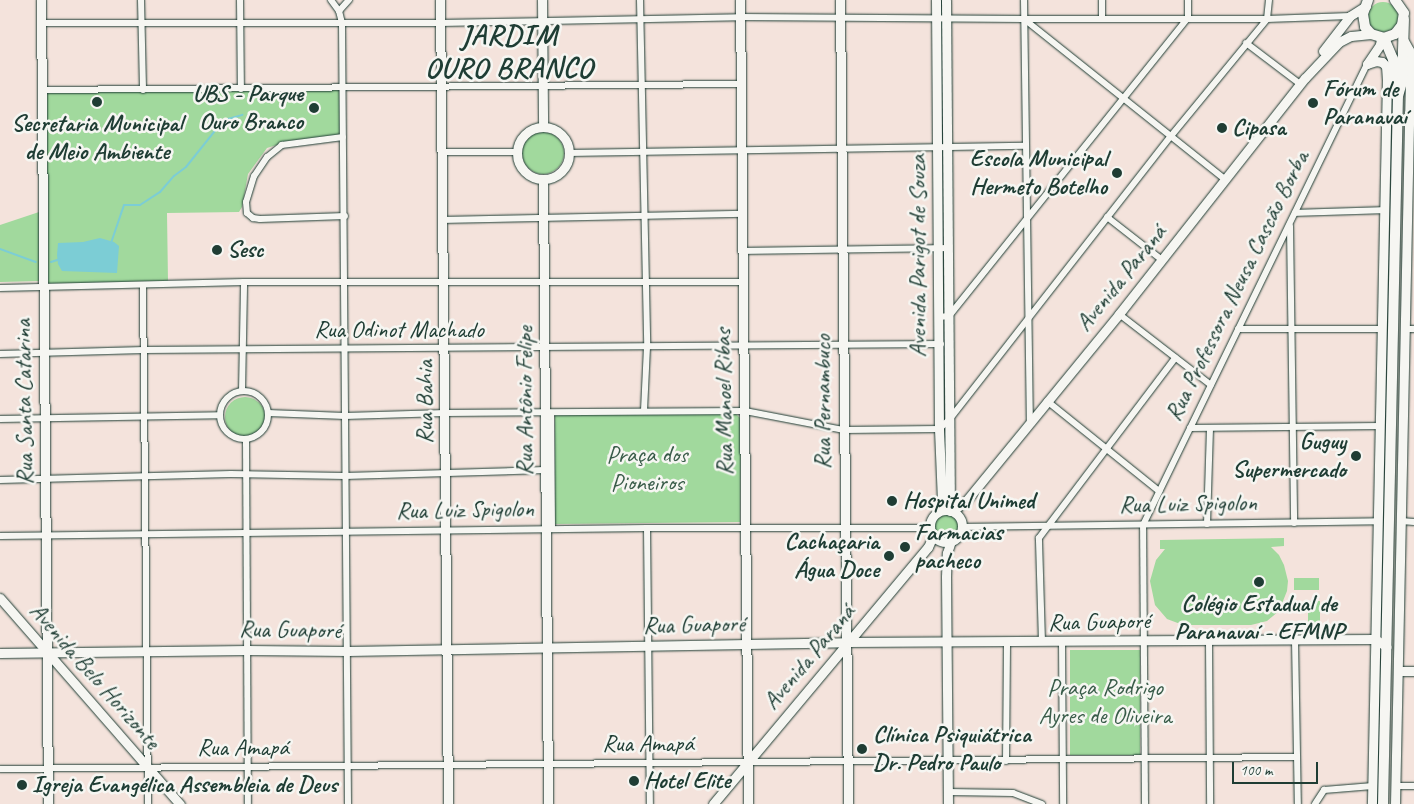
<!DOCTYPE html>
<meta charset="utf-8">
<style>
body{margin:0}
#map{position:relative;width:1414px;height:804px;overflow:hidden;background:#f4e3dc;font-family:Caveat,sans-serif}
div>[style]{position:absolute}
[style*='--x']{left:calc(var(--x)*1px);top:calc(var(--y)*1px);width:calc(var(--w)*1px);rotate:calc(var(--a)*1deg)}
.green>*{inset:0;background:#a1d99d;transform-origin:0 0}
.round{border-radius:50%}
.water>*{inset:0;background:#7ccdd5}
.stream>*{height:2px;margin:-1px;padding:0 1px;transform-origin:1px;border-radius:1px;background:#7ccdd5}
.roads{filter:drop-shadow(0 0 1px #1f3d34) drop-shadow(0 0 1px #1f3d34)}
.street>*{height:6px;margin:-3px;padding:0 3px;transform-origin:3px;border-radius:3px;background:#f6f6f2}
.street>.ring{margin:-3px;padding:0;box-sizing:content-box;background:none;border:6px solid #f6f6f2;border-radius:50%}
.secondary>*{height:9px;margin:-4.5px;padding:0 4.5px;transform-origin:4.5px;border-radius:4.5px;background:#f6f6f2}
.secondary>.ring{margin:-4.5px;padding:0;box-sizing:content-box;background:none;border:9px solid #f6f6f2;border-radius:50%}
.primary>*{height:10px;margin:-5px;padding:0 5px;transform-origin:5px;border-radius:5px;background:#f6f6f2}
.dots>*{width:14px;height:14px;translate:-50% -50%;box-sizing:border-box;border:2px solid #f6f6f2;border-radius:50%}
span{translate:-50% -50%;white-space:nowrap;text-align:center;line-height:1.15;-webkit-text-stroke:5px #f6f6f2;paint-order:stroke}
.poi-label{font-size:24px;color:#1f3d34;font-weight:700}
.left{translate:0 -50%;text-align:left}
.right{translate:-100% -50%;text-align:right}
.street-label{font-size:24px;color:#1f3d34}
.park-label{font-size:24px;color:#395c49}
.district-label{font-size:29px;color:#1f3d34;font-weight:700;letter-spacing:1px}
.scale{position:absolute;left:1232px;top:762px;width:86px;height:22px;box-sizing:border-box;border:2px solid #1f3d34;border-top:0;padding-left:6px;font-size:15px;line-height:18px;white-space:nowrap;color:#1f3d34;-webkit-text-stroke:4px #f6f6f2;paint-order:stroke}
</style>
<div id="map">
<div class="green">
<div class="round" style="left:1368px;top:2px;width:30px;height:30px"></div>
<div style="clip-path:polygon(340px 89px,340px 135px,283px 143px,267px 148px,248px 174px,242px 207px,239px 212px,167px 213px,168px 281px,47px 284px,45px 92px)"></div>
<div class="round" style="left:522px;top:132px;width:42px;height:42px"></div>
<div style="clip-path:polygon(42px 211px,40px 281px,0 282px,0 225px)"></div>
<div class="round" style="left:225px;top:397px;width:40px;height:40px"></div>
<div style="clip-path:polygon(736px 414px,741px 419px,740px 522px,555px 524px,555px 415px)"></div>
<div class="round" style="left:934px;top:514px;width:24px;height:24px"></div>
<div style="clip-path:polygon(1284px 538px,1284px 546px,1271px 547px,1279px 555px,1284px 565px,1288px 581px,1287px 591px,1279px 611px,1267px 621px,1251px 625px,1183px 625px,1167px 619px,1155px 605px,1150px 581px,1156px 560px,1165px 549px,1160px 549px,1160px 540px)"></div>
<div style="left:1319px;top:578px;width:12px;height:25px;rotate:90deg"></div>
<div style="left:1308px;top:601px;width:12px;height:23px"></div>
<div style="left:1070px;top:650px;width:70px;height:105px"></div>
</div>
<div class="water">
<div style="clip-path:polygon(100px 238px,114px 242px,119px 246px,117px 273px,62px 271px,58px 264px,57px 255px,58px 243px,83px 242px)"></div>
</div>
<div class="stream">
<div style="--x:111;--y:243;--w:40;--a:-71.1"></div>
<div style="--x:124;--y:205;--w:16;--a:0"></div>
<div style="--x:140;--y:205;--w:24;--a:-33"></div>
<div style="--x:160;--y:192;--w:21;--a:-49"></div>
<div style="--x:174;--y:176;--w:15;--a:-37"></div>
<div style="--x:186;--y:167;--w:51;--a:-51.3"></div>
<div style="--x:218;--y:127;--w:13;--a:-39"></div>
<div style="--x:228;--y:119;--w:15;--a:-16"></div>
<div style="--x:0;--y:249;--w:38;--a:20"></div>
<div style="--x:51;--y:262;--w:9;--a:-18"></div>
</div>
<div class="roads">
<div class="street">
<div style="--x:141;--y:0;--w:90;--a:88.7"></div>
<div style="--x:240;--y:0;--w:89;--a:89.4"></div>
<div style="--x:331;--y:0;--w:14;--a:54"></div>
<div style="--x:339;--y:11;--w:12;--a:76"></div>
<div style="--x:342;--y:23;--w:781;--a:89.56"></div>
<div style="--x:640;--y:0;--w:347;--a:88.8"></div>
<div style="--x:647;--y:347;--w:64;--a:92.7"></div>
<div style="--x:1024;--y:0;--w:421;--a:89.2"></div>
<div style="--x:339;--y:11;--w:15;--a:-48"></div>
<div style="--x:1102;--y:18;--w:18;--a:-90"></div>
<div style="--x:1024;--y:19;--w:258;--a:38.6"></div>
<div style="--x:41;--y:23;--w:399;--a:0"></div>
<div style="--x:440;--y:23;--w:300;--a:-1.1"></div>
<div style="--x:740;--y:17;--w:284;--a:0.4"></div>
<div style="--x:1024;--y:19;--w:243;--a:0"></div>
<div style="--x:1267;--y:19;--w:83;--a:-2.1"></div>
<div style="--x:1246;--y:43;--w:68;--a:37.2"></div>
<div style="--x:41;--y:90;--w:699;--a:-0.49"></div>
<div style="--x:343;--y:137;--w:62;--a:172.5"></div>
<div style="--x:282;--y:145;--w:19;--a:141"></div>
<div style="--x:267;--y:157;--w:23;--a:124"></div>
<div style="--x:254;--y:176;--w:27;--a:107"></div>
<div style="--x:246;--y:202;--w:11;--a:85"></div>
<div style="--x:247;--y:213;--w:8;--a:40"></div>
<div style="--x:253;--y:218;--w:7;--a:8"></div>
<div style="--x:260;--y:219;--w:85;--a:-2"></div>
<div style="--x:442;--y:152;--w:75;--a:0"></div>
<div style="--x:568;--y:153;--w:457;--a:-0.9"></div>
<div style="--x:1295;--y:213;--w:90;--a:-1.9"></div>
<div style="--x:1107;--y:217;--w:70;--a:38"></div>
<div style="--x:444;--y:220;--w:298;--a:-1.2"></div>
<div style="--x:1290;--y:226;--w:297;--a:89.2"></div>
<div style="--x:742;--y:251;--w:206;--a:-0.8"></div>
<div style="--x:143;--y:285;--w:519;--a:89.45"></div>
<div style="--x:0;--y:288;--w:244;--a:-1.4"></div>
<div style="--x:244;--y:282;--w:499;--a:0"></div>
<div style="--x:1119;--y:314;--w:116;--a:37.7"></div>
<div style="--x:939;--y:317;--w:10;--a:-6"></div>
<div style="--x:949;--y:316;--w:382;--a:-51.3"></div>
<div style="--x:1188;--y:18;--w:18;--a:-90"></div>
<div style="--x:1238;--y:329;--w:144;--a:0"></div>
<div style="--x:1405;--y:329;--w:9;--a:0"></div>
<div style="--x:0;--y:354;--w:144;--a:-1.6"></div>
<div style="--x:144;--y:350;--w:797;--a:-0.43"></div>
<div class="ring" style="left:220px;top:391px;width:42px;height:42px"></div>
<div style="--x:242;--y:391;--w:109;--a:-88.9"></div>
<div style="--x:1047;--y:401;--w:144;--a:38.8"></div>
<div style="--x:268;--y:413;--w:77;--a:2.2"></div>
<div style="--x:345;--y:416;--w:100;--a:-1.7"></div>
<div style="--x:445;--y:413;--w:300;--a:-0.4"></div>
<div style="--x:745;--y:411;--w:101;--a:10.9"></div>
<div style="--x:844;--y:430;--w:95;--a:-0.6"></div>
<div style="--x:939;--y:429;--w:13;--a:-42"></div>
<div style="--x:949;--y:420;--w:360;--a:-52"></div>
<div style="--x:1171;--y:136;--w:151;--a:-50.6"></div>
<div style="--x:1267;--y:19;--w:19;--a:-84"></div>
<div style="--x:551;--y:413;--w:116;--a:89.5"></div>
<div style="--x:0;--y:419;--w:220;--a:-1"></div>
<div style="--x:1190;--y:428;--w:190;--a:-0.6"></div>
<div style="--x:246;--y:440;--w:364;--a:89.7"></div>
<div style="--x:0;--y:480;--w:231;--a:-1.5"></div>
<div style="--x:231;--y:474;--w:114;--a:1"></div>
<div style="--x:345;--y:476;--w:200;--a:-1.7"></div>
<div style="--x:1401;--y:521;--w:13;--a:4"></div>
<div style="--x:1207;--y:524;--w:96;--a:-88.2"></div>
<div style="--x:962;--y:527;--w:416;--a:-0.8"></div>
<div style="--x:647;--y:528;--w:276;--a:89.4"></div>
<div style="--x:0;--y:536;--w:647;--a:-0.71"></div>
<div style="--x:647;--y:528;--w:283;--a:0"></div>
<div style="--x:1295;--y:640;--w:164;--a:89"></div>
<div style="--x:1209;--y:641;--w:163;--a:89.6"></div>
<div style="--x:1042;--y:642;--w:104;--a:-91.7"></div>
<div style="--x:1039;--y:538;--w:226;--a:-52.9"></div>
<div style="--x:1062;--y:642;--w:162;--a:89.6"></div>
<div style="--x:1006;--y:761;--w:119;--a:-89.5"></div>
<div style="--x:0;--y:769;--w:1296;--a:-0.53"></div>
<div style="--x:1395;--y:786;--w:19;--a:0"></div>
<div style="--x:948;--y:792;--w:65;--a:0.9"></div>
<div style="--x:1013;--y:793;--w:31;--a:21"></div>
<div style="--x:1145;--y:804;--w:279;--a:-90.4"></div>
<div style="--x:1143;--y:525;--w:513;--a:-64.08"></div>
<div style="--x:1315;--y:804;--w:17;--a:-57"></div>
<div style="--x:1324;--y:790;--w:49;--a:-4.7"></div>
</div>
<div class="secondary">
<div style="--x:41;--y:0;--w:804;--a:89.5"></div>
<div style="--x:440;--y:0;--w:804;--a:89.43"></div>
<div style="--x:542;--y:0;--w:127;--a:89.5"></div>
<div style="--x:740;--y:0;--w:804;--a:89.43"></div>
<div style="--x:840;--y:0;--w:804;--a:89.43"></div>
<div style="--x:936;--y:0;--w:429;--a:89.6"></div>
<div style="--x:939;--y:429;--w:71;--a:87.6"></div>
<div style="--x:942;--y:500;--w:11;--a:105"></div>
<div style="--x:946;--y:0;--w:511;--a:89.55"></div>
<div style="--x:1323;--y:51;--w:44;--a:-52.4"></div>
<div style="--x:1350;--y:16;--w:19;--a:-32"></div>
<div style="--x:1367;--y:64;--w:9;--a:-18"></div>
<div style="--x:1376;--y:61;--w:6;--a:9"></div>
<div style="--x:1382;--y:62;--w:6;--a:45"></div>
<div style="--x:1386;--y:66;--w:13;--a:86"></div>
<div style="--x:1387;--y:79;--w:725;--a:91.19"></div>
<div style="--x:1367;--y:64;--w:23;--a:-56"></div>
<div style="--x:1380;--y:45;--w:7;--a:-82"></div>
<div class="ring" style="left:517px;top:127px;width:43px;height:43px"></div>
<div style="--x:543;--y:179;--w:625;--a:89.54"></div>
<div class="ring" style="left:930px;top:510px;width:23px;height:23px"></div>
<div style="--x:952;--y:511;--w:17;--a:-36"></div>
<div style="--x:966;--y:501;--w:242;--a:-50.7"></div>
<div style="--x:1119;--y:314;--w:300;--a:-51.8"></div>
<div style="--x:1305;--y:78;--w:50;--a:-46.6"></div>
<div style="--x:1339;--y:42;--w:13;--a:-27"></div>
<div style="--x:1351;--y:36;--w:20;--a:-6"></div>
<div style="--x:0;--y:598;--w:274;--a:48.9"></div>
<div style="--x:0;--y:653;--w:247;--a:-0.7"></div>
<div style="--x:247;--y:650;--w:101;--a:0.6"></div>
<div style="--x:348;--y:651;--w:499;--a:-1"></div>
<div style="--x:847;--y:642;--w:528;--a:-0.33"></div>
<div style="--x:1375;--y:639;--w:14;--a:34"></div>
<div style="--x:1398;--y:671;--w:16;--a:0"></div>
<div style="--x:713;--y:804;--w:335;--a:-50.1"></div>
<div style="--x:928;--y:547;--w:12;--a:-66"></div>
<div style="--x:948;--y:804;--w:227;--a:-90.5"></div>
<div style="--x:946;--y:577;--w:24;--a:-88"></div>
<div style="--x:947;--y:553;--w:13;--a:-72"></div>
<div style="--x:1395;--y:804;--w:726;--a:-88.82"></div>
<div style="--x:1410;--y:78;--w:28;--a:-92"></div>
<div style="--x:1409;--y:50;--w:13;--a:-119"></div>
</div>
<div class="primary">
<div style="--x:1368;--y:0;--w:15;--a:110"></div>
<div style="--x:1363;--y:14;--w:13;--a:81"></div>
<div style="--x:1365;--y:27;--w:9;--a:49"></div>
<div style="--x:1371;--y:34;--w:14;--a:17"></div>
<div style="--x:1384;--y:38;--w:12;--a:-20"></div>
<div style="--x:1395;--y:34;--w:11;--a:-52"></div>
<div style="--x:1402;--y:25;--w:12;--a:-81"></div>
<div style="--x:1404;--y:13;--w:16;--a:-125"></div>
<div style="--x:1384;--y:38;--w:23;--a:67"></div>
<div style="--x:1393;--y:59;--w:24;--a:83"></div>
<div style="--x:1383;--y:804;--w:708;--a:-88.79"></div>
<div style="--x:1398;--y:96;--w:15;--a:-74"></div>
<div style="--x:1402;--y:82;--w:63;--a:-88.2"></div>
</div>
</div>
<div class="dots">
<div style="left:97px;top:102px;background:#1f3d34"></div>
<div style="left:1313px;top:103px;background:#1f3d34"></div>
<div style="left:314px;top:108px;background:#1f3d34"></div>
<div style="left:1222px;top:128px;background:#1f3d34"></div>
<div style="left:1117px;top:173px;background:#1f3d34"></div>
<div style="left:217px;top:250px;background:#1f3d34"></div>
<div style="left:1356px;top:456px;background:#1f3d34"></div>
<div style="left:892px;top:501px;background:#1f3d34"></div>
<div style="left:905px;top:547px;background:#1f3d34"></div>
<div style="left:889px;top:556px;background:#1f3d34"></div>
<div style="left:1259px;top:582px;background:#1f3d34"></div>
<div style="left:862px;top:749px;background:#1f3d34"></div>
<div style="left:634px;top:781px;background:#1f3d34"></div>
<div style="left:22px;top:785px;background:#1f3d34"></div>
</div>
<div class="poi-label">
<span class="left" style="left:1323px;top:103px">Fórum de<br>Paranavaí</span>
<span class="right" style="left:303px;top:108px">UBS - Parque<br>Ouro Branco</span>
<span style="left:97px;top:138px">Secretaria Municipal<br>de Meio Ambiente</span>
<span class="left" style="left:1232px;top:128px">Cipasa</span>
<span class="right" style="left:1107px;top:173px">Escola Municipal<br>Hermeto Botelho</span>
<span class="left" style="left:227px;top:250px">Sesc</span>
<span class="right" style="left:1346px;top:456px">Guguy<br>Supermercado</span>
<span class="left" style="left:903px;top:501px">Hospital Unimed</span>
<span class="left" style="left:915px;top:547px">Farmacias<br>pacheco</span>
<span class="right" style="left:879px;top:556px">Cachaçaria<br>Água Doce</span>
<span style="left:1259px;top:618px">Colégio Estadual de<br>Paranavaí - EFMNP</span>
<span class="left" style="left:873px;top:749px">Clínica Psiquiátrica<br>Dr. Pedro Paulo</span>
<span class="left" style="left:644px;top:781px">Hotel Elite</span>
<span class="left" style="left:32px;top:785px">Igreja Evangélica Assembleia de Deus</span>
</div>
<div class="street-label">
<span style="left:918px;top:256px;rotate:-90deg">Avenida Parigot de Souza</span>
<span style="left:1121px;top:278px;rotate:-51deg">Avenida Paraná</span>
<span style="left:1237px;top:286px;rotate:-64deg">Rua Professora Neusa Cascão Borba</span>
<span style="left:399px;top:330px">Rua Odinot Machado</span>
<span style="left:525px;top:401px;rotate:-90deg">Rua Antônio Felipe</span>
<span style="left:24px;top:402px;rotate:-91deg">Rua Santa Catarina</span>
<span style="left:425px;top:402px;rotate:-90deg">Rua Bahia</span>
<span style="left:724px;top:402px;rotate:-91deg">Rua Manoel Ribas</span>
<span style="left:823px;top:402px;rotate:-90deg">Rua Pernambuco</span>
<span style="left:1188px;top:504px;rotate:-1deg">Rua Luiz Spigolon</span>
<span style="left:465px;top:510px;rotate:-1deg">Rua Luiz Spigolon</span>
<span style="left:1099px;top:622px;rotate:-1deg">Rua Guaporé</span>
<span style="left:694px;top:625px;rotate:-1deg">Rua Guaporé</span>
<span style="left:290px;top:630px;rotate:1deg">Rua Guaporé</span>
<span style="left:809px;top:657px;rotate:-50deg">Avenida Paraná</span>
<span style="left:95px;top:676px;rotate:49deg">Avenida Belo Horizonte</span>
<span style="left:648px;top:744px">Rua Amapá</span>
<span style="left:243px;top:748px">Rua Amapá</span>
</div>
<div class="park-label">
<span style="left:647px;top:469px">Praça dos<br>Pioneiros</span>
<span style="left:1105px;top:702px">Praça Rodrigo<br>Ayres de Oliveira</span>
</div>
<div class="district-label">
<span style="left:509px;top:51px">JARDIM<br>OURO BRANCO</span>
</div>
<div class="scale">100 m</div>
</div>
